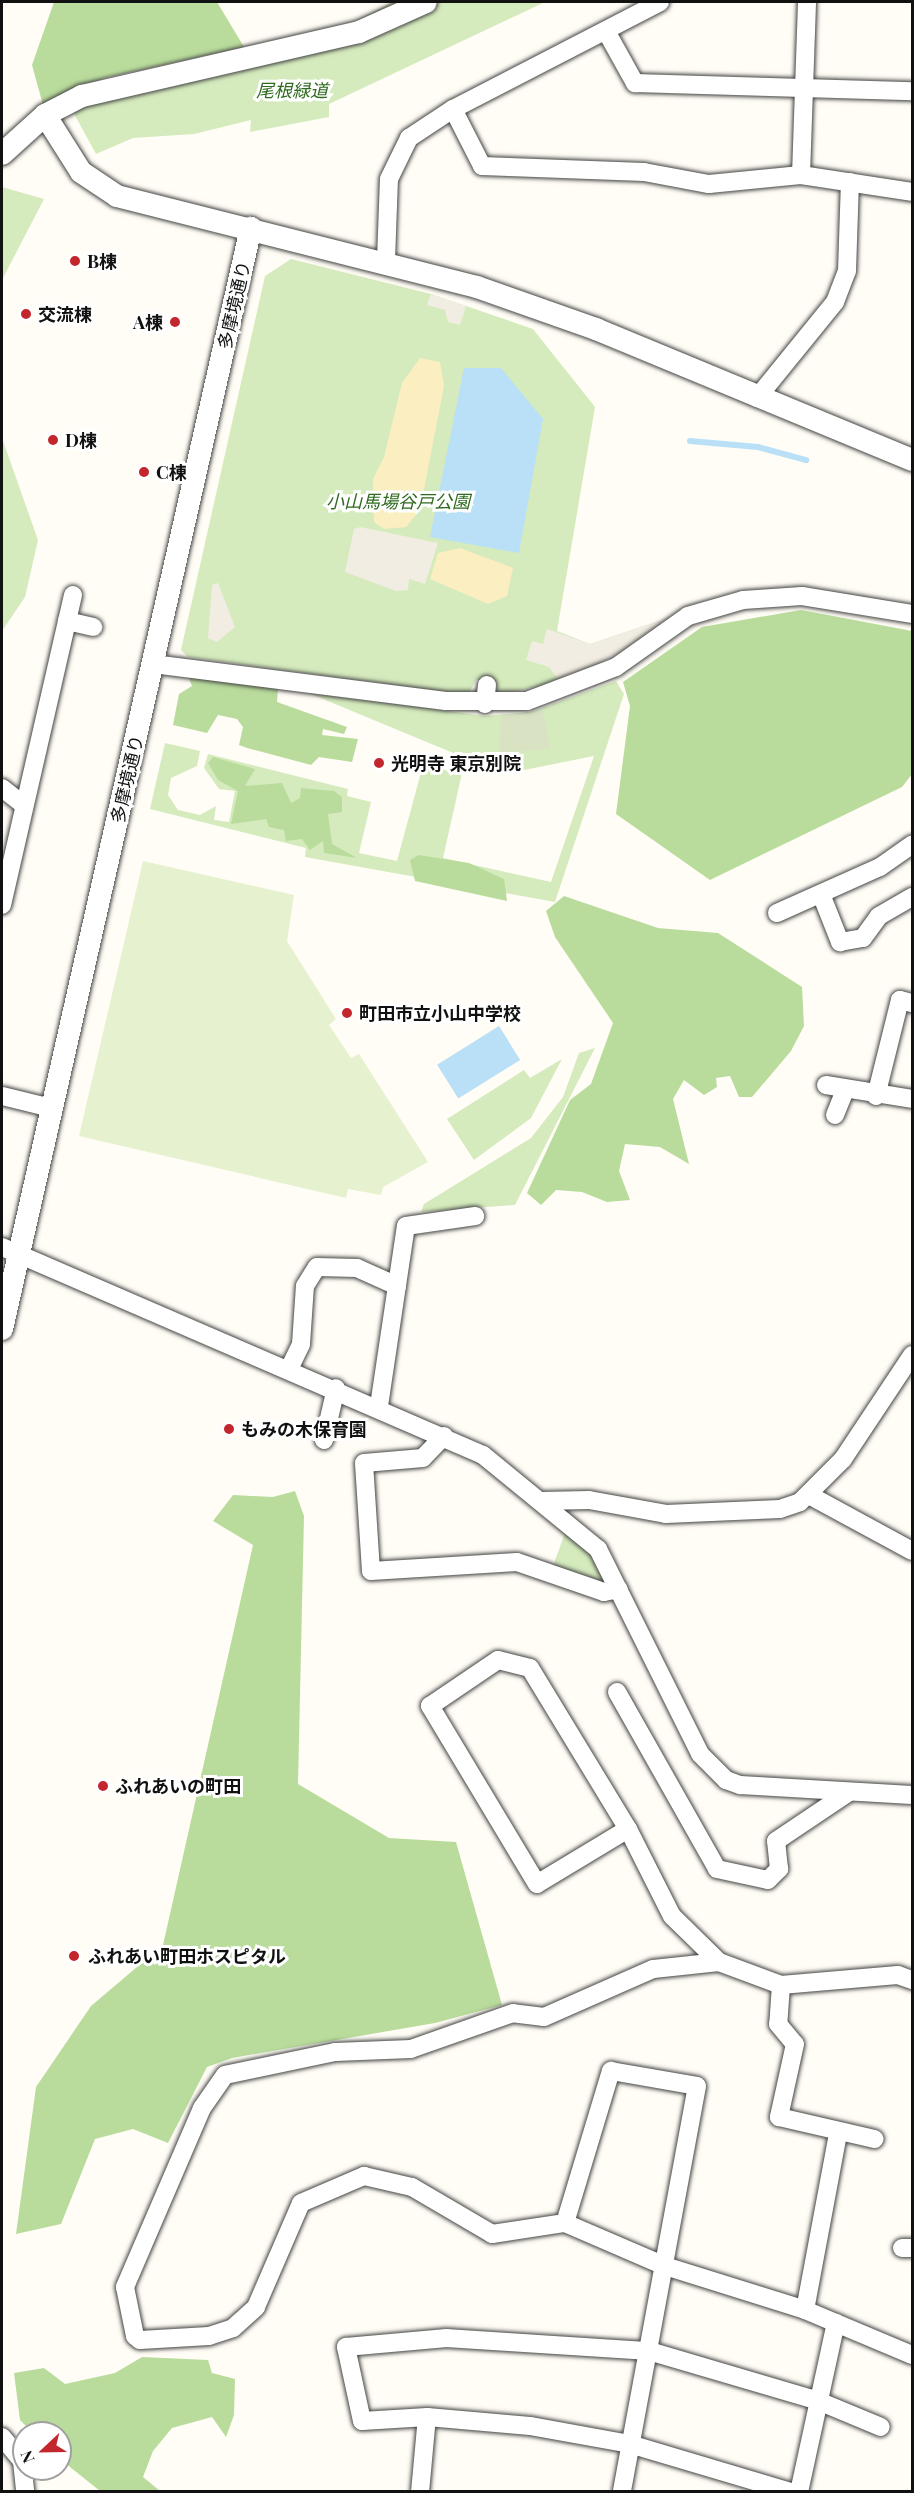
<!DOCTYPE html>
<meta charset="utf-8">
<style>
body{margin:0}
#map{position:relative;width:914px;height:2493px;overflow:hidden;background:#fffdf5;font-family:"Playfair Display","Noto Sans JP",serif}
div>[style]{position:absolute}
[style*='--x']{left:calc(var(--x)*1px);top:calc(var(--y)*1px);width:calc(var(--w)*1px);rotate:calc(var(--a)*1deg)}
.green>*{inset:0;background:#d5ebbd}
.forest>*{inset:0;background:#b9dc9c}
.sand>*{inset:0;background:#fbeec1}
.cemetery>*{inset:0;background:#d9e3c4}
.pitch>*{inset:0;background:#e6f2cf}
.plaza>*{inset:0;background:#f1ede2}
.water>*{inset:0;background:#b9e0f7;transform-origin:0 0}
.stream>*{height:6px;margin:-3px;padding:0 3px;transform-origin:3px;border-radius:3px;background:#b9e0f7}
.roads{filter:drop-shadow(0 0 2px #444) drop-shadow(0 0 2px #444)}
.minor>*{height:18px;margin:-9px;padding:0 9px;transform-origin:9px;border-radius:9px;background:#fff}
.tertiary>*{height:22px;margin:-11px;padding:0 11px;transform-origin:11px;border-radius:11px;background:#fff}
.dots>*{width:16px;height:16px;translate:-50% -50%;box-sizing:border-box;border:3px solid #fff;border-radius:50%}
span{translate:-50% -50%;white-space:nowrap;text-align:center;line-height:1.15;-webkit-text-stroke:6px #fff;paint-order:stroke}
.park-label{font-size:18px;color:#2f6b1f;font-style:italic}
.poi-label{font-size:18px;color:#111;font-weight:700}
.left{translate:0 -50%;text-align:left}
.right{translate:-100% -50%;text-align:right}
.street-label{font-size:18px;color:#111}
.frame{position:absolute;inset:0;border:3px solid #111;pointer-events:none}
.north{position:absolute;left:12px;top:2421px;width:60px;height:60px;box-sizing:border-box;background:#fff;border:2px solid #a0a0a0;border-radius:50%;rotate:248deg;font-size:16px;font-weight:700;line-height:24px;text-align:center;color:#111}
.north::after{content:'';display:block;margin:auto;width:21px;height:27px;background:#c4262e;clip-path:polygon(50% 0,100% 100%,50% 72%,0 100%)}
</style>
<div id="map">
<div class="green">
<div style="clip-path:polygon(392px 2px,545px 2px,329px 104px,329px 117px,250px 132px,251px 120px,194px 134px,133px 138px,96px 154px,72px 110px,341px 29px)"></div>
<div style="clip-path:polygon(2px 187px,44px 199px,2px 280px)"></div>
<div style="clip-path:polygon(291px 259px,431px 294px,533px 329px,595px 407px,557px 631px,590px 644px,670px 617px,577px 678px,499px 695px,495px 680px,476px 680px,468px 695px,188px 657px,181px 650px,265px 276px)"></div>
<div style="clip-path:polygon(2px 438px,38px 540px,25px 597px,2px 631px)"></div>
<div style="clip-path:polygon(616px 681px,624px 694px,555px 902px,305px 857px,306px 848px,150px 809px,165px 743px,200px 751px,197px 766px,171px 778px,168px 795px,178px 810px,200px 815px,216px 806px,214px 820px,229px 822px,235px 791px,219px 789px,204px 768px,208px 754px,348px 789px,347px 796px,371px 802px,359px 853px,397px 861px,423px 765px,462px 773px,443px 858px,551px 882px,594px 756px,504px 774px,306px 692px,485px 716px,531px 712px)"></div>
<div style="clip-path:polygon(595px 1048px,515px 1205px,421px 1212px,424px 1204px,531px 1138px,563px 1097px,579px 1053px)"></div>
<div style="clip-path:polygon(562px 1059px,531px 1118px,474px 1160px,447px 1119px,524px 1070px,530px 1078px)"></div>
<div style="clip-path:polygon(566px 1530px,591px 1552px,604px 1578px,598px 1584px,553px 1566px)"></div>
</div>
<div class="forest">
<div style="clip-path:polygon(54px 2px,217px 2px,244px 47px,104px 78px,43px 105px,32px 65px)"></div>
<div style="clip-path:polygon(801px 610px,912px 631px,912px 774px,902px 787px,710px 880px,616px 814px,630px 706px,623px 682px,702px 627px)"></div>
<div style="clip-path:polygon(188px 676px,278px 688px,277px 702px,347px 727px,344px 734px,323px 729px,322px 735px,358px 739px,352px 762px,319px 757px,311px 765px,247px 748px,239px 745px,243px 727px,237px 719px,218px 715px,207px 733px,173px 725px,179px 694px,192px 686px)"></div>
<div style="clip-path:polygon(213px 757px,255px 769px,245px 786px,282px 783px,291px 803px,300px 798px,301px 788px,334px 791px,342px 797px,342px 812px,328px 814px,332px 844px,357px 858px,324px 853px,323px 841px,310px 850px,302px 839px,286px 841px,284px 830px,269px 827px,266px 819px,231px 824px,238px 791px,218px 780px,208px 763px)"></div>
<div style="clip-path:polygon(419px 855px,469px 863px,504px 879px,507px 901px,415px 881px,410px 860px)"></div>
<div style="clip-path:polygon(564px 896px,658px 928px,718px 933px,802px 987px,804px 1026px,791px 1051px,752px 1097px,739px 1097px,730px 1076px,716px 1078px,717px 1087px,704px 1095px,684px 1080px,673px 1099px,689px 1164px,660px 1147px,625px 1144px,619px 1171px,630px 1200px,607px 1202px,582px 1192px,556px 1190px,541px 1205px,527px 1193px,570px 1100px,591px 1084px,613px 1023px,555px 937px,546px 911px)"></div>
<div style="clip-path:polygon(295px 1491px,304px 1516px,298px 1784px,389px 1838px,456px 1842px,502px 2005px,435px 2023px,232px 2058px,207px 2067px,168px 2143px,133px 2129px,95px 2139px,61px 2224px,16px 2234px,36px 2087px,91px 2006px,163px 1945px,253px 1545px,213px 1521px,233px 1495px,273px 1497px)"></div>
<div style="clip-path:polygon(142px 2357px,208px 2360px,212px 2373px,235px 2379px,234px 2415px,226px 2437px,212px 2417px,172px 2428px,153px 2451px,143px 2477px,160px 2491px,100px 2491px,60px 2459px,60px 2433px,33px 2433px,20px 2420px,14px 2373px,44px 2368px,65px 2384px,115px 2373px)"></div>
</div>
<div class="sand">
<div style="clip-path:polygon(420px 358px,440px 362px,444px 386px,420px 510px,406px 527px,384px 529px,374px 522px,373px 479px,384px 457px,402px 383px)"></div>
<div style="clip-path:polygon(460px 548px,513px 568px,507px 596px,488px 604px,430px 579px,438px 553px)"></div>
</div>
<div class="cemetery">
<div style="clip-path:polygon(543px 710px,550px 749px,499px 753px,501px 716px)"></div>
</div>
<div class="pitch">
<div style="clip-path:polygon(143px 861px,294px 895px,287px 941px,336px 1019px,329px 1025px,351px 1058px,359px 1054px,428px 1162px,383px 1187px,381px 1195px,348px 1189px,346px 1198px,79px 1136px)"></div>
</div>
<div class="plaza">
<div style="clip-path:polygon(431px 294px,466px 306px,460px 325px,448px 322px,445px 310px,427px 305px)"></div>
<div style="clip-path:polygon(360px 527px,438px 543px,425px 584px,409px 579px,408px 590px,396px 591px,345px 572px,354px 529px)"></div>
<div style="clip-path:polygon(218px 583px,235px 627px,217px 642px,208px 638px,212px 585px)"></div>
<div style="clip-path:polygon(670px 617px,620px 653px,576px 674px,557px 678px,549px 667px,526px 660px,532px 641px,543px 644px,547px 629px,590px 644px)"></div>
</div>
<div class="water">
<div style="clip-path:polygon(464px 368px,501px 368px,543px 419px,519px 553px,430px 537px)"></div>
<div style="left:499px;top:1026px;width:40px;height:73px;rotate:58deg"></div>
</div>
<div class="stream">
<div style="--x:690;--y:441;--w:68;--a:5"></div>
<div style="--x:758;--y:447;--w:50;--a:15.2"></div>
</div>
<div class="roads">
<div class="minor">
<div style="--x:606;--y:31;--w:60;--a:60.9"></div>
<div style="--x:635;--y:83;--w:277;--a:1.7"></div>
<div style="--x:453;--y:109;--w:64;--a:63"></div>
<div style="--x:482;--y:166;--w:162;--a:2.1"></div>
<div style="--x:644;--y:172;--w:66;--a:10.5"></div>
<div style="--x:709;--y:184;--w:92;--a:-5.6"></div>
<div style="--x:801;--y:175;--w:112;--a:8.7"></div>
<div style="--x:801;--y:175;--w:173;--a:-88"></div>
<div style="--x:386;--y:260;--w:81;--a:-87.9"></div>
<div style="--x:389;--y:179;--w:46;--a:-64"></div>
<div style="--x:409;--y:138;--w:53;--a:-33.4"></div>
<div style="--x:453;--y:109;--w:233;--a:-27.3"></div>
<div style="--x:757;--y:398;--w:124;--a:-50.9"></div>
<div style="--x:835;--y:302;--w:33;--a:-69"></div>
<div style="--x:847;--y:271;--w:89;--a:-88.1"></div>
<div style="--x:67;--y:621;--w:27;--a:13"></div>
<div style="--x:153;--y:664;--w:295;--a:7.2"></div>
<div style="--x:446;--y:701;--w:81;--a:0"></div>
<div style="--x:527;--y:701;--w:95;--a:-20.9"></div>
<div style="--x:616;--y:667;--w:88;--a:-35.3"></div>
<div style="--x:688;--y:616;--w:57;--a:-16.2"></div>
<div style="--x:743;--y:600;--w:59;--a:-3.9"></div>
<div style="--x:802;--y:596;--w:111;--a:9.3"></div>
<div style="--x:485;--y:704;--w:19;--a:-84"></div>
<div style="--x:2;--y:788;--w:28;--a:38"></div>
<div style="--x:821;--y:894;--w:52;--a:68.4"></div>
<div style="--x:840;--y:942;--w:23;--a:-10"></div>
<div style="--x:863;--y:938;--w:27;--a:-54"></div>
<div style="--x:879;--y:916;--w:38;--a:-30"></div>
<div style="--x:2;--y:905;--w:318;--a:-77.1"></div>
<div style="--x:777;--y:913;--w:113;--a:-24.1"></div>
<div style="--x:880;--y:867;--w:39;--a:-35"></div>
<div style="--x:826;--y:1085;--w:87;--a:9.2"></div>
<div style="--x:2;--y:1096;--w:50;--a:13.8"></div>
<div style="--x:876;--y:1096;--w:99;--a:-76"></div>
<div style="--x:900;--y:1000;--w:12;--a:14"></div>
<div style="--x:835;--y:1115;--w:27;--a:-68"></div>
<div style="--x:2;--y:1247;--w:524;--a:23.39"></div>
<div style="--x:483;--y:1455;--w:149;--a:39.3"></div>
<div style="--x:598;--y:1549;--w:229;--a:63.5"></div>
<div style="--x:700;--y:1754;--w:37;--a:45"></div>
<div style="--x:726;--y:1780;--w:15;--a:20"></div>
<div style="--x:740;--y:1785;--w:172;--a:3.3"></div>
<div style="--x:290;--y:1367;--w:25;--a:-64"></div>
<div style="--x:301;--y:1344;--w:58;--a:-86.1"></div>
<div style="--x:305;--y:1286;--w:22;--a:-58"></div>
<div style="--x:317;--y:1267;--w:40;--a:1.4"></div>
<div style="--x:357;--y:1268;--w:44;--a:24.2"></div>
<div style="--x:379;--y:1406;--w:182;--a:-81.5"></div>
<div style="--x:406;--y:1226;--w:70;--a:-8.2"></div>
<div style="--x:444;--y:1436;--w:30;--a:134"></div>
<div style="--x:423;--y:1458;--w:59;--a:175.2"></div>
<div style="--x:364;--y:1463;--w:108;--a:86.3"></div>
<div style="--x:371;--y:1571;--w:146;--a:-3.5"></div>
<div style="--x:517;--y:1562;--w:92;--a:19"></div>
<div style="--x:604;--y:1592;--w:15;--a:-11"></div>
<div style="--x:324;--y:1440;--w:53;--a:-77"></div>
<div style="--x:809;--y:1495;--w:117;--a:28.5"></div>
<div style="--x:541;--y:1501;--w:48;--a:-1.2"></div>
<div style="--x:589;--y:1500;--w:78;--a:10.3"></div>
<div style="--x:666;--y:1514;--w:114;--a:-2.5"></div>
<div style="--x:780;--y:1509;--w:21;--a:-19"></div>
<div style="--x:800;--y:1502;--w:61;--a:-45"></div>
<div style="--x:843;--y:1459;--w:125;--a:-56.4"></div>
<div style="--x:617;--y:1692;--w:203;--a:60.5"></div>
<div style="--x:717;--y:1869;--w:52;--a:12.2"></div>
<div style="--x:768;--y:1880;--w:16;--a:-45"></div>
<div style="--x:779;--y:1869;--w:28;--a:-96"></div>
<div style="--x:776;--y:1841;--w:88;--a:-33.9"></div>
<div style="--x:628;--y:1829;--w:106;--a:148.9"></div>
<div style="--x:537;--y:1884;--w:208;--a:-121"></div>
<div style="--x:430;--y:1706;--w:82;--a:-34.1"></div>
<div style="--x:498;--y:1660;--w:33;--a:14"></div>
<div style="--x:530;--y:1668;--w:188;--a:58.7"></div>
<div style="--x:628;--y:1829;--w:97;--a:63.2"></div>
<div style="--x:672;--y:1916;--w:66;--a:44.4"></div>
<div style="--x:719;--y:1962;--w:66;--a:20.4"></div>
<div style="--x:781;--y:1985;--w:39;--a:94"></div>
<div style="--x:778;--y:2024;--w:26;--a:50"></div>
<div style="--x:795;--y:2044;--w:75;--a:102.4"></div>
<div style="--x:779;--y:2117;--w:98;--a:13"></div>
<div style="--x:719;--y:1962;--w:66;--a:173.9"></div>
<div style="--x:653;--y:1969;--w:119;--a:156.2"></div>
<div style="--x:544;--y:2017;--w:31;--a:-173"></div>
<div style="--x:513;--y:2013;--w:108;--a:160.6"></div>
<div style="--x:411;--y:2049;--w:76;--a:177.7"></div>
<div style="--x:335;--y:2052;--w:112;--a:168.2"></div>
<div style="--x:225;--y:2075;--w:40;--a:124.9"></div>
<div style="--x:202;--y:2108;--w:195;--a:113.3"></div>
<div style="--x:125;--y:2287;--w:50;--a:78.5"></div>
<div style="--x:135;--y:2336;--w:6;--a:39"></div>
<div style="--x:140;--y:2340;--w:69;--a:-3.3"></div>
<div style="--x:209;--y:2336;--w:25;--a:-18"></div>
<div style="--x:233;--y:2328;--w:31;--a:-42"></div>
<div style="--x:256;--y:2307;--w:113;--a:-66.6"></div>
<div style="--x:301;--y:2203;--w:69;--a:-23.2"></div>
<div style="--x:364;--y:2176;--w:49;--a:12.9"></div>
<div style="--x:412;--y:2187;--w:93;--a:30.4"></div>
<div style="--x:492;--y:2234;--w:74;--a:-8.6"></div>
<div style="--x:565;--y:2223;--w:109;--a:23.3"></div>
<div style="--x:665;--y:2266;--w:147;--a:17.4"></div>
<div style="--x:805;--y:2310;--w:116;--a:22.8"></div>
<div style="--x:781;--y:1985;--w:117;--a:-4.9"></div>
<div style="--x:898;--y:1975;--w:15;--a:20"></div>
<div style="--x:565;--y:2223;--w:159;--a:-73.2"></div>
<div style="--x:611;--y:2071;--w:87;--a:9.9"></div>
<div style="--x:697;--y:2086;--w:413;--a:100.5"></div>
<div style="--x:902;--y:2248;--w:10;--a:0"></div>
<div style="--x:805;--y:2310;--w:179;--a:-79.4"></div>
<div style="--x:2;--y:2437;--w:31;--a:50"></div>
<div style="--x:22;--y:2461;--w:31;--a:84"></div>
<div style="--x:420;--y:2492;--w:75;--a:-84.7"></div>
<div style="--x:791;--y:2492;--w:168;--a:-163.4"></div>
<div style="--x:630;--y:2444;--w:102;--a:-169.8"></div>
<div style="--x:530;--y:2426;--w:103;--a:-175"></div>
<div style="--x:427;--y:2417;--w:65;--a:176.5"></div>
<div style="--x:362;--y:2421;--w:76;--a:-102.2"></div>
<div style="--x:346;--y:2347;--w:101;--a:-5.1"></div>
<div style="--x:447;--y:2338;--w:202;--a:3.7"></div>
<div style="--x:649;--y:2351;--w:174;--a:16.4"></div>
<div style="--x:816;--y:2400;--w:70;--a:22.6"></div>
<div style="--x:799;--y:2492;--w:173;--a:-77.7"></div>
</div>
<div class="tertiary">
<div style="--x:45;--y:115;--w:67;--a:57.7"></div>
<div style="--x:81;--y:172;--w:43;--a:33.7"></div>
<div style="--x:117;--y:196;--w:371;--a:14.2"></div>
<div style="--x:477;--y:287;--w:126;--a:19.4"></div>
<div style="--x:596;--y:329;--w:342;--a:22.5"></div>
<div style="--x:2;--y:154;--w:58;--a:-42.2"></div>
<div style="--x:45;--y:115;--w:42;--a:-27.2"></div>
<div style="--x:82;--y:96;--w:284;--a:-13"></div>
<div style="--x:359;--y:32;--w:73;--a:-24.1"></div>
<div style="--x:2;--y:1329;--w:1129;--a:-77.26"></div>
</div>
</div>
<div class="dots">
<div style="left:75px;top:261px;background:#c4262e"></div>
<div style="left:26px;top:314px;background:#c4262e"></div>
<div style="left:175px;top:322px;background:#c4262e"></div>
<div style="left:53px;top:440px;background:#c4262e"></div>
<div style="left:144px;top:472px;background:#c4262e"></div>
<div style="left:379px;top:763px;background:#c4262e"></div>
<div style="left:347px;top:1013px;background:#c4262e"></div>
<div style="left:229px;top:1429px;background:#c4262e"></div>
<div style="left:103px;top:1786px;background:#c4262e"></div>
<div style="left:74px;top:1956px;background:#c4262e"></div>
</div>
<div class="park-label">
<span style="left:292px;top:90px">尾根緑道</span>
<span style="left:398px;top:501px">小山馬場谷戸公園</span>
</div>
<div class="poi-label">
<span class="left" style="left:87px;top:261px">B棟</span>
<span class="left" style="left:38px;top:314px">交流棟</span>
<span class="right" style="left:163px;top:322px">A棟</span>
<span class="left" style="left:65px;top:440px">D棟</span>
<span class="left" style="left:156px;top:472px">C棟</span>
<span class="left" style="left:391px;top:763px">光明寺 東京別院</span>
<span class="left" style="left:359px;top:1013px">町田市立小山中学校</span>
<span class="left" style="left:241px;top:1429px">もみの木保育園</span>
<span class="left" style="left:115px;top:1786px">ふれあいの町田</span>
<span class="left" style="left:88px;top:1956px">ふれあい町田ホスピタル</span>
</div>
<div class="street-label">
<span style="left:234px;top:305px;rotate:-77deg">多摩境通り</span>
<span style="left:127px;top:779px;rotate:-77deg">多摩境通り</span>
</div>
<div class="frame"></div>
<div class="north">N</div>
</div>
